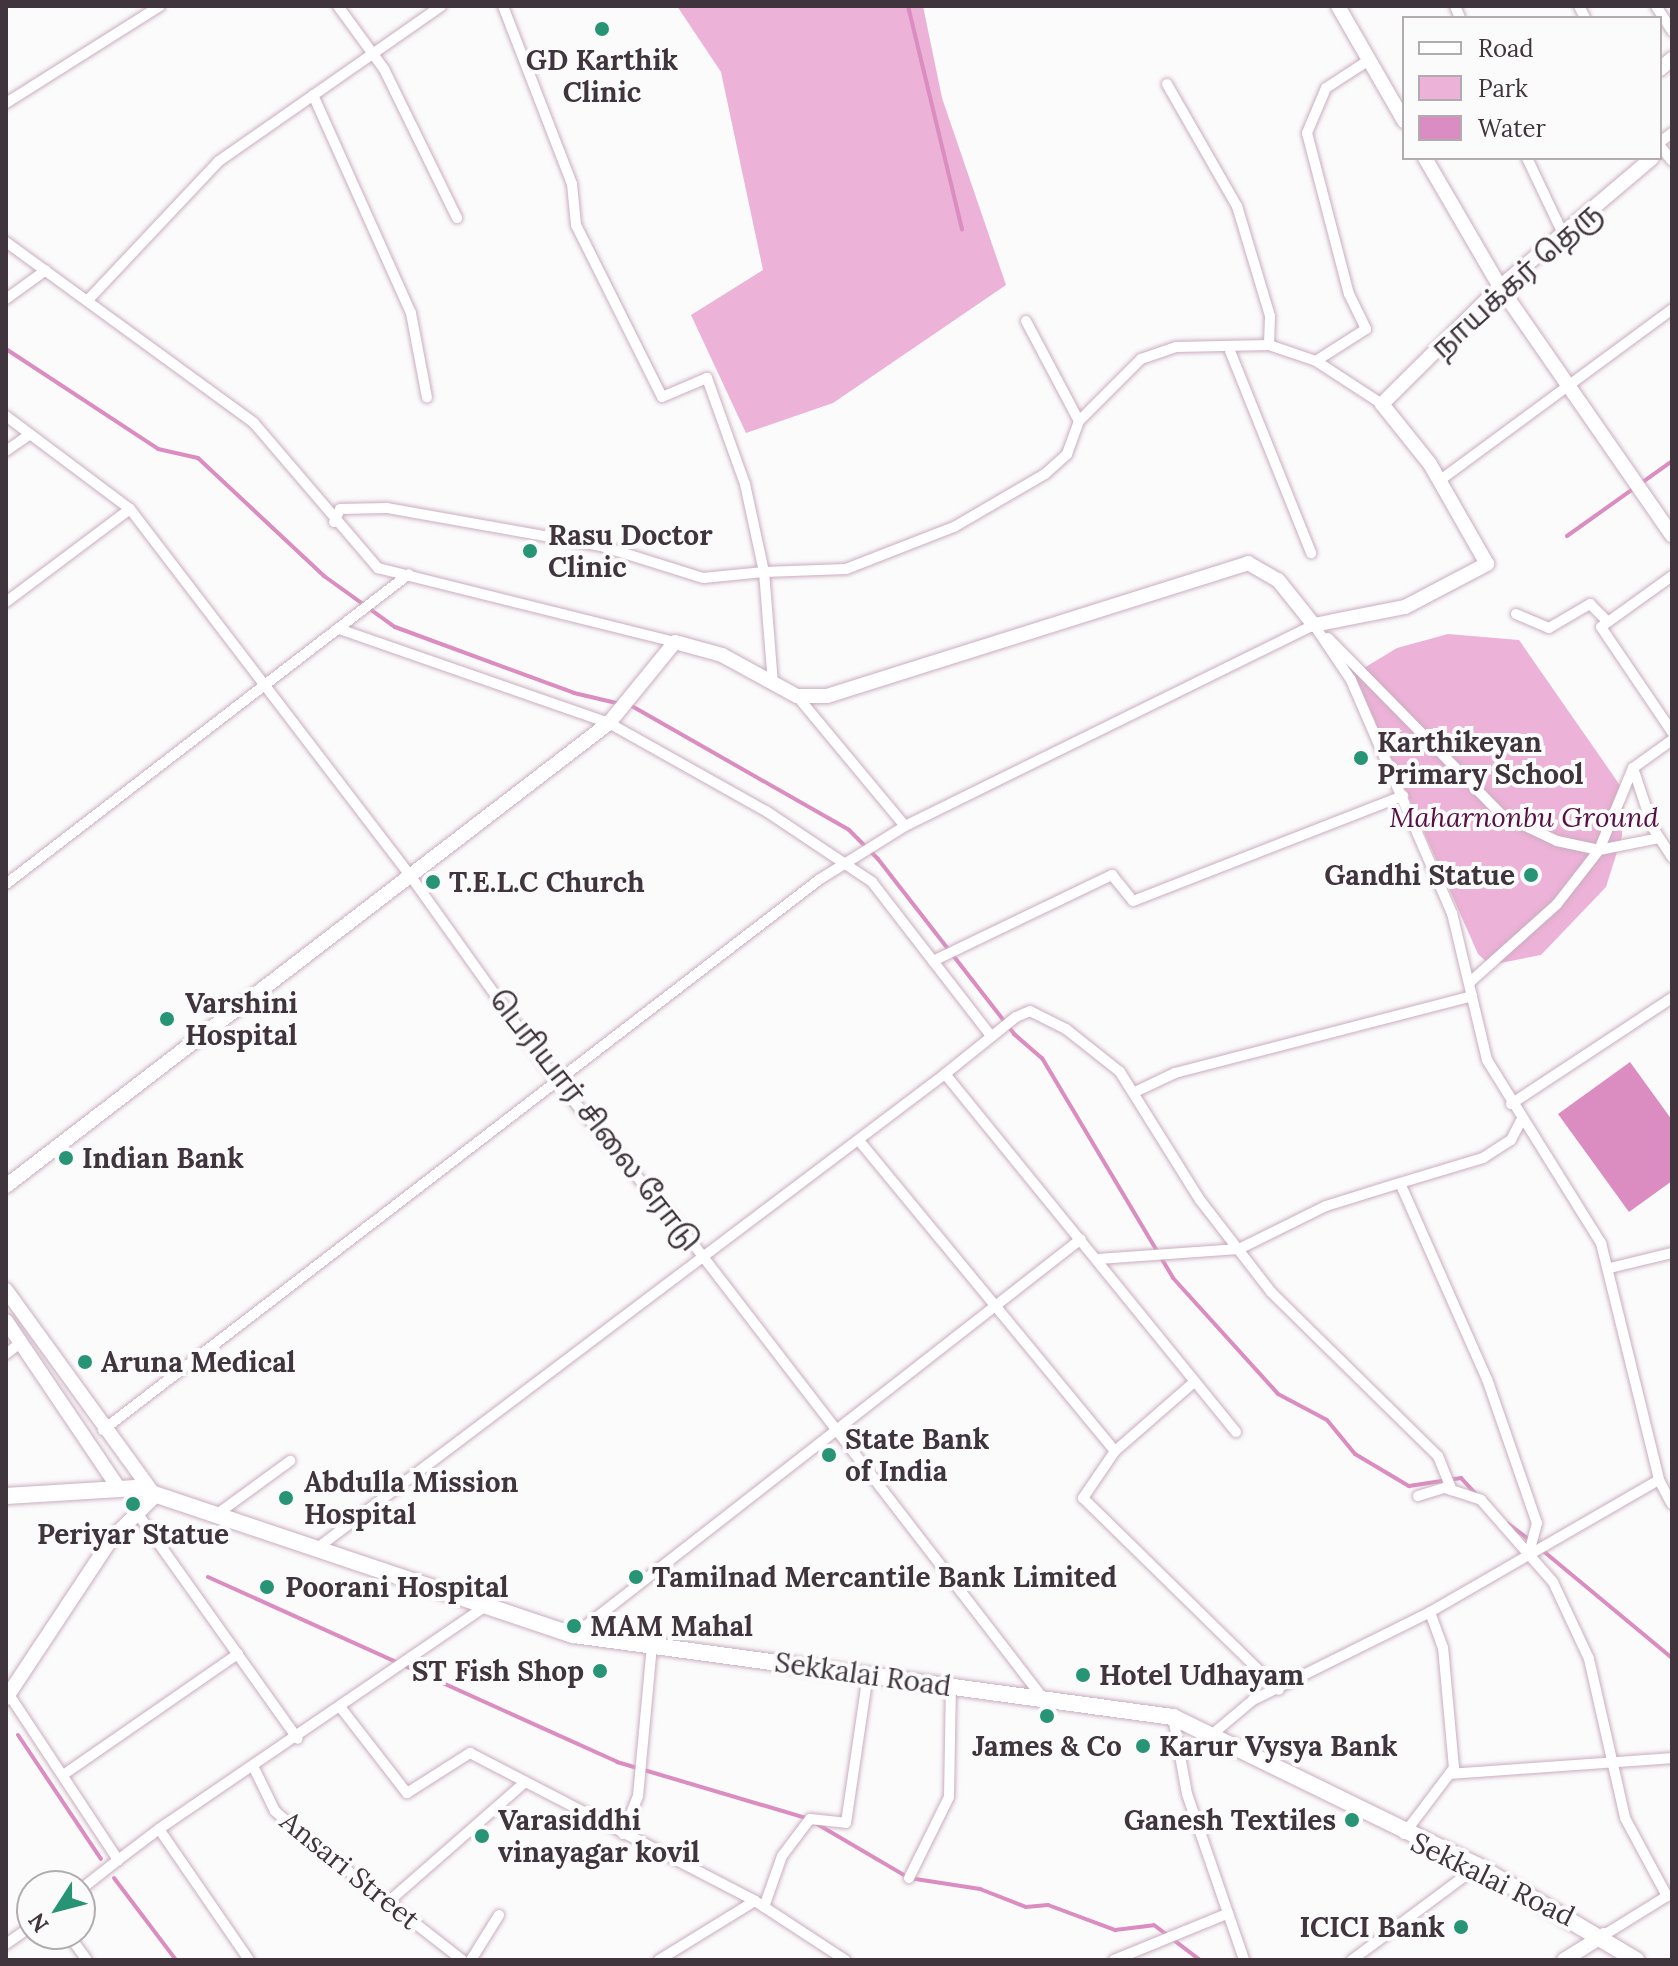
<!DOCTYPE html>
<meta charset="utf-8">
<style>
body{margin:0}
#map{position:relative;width:1678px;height:1966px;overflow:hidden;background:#fbfbfb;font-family:Lora,"Noto Sans Tamil",serif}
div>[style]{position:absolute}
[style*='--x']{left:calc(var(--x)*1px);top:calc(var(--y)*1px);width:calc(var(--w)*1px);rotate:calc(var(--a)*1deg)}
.green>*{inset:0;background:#ecb2d7}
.water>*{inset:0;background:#db8cc0}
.stream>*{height:4px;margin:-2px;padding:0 2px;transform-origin:2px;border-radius:2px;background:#db8cc0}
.roads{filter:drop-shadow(0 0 2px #caadbf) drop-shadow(0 0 2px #caadbf)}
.street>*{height:10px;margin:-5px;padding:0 5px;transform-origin:5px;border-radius:5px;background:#fff}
.secondary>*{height:14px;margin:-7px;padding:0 7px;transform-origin:7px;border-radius:7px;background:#fff}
.primary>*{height:16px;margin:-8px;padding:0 8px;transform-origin:8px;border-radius:8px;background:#fff}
.dots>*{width:22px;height:22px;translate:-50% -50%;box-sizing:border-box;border:4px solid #fbfbfb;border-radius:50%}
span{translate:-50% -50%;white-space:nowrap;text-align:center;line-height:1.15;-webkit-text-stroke:8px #fbfbfb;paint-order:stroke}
.poi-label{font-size:28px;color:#41353d;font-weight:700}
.left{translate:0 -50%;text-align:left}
.right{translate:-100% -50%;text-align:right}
.street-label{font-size:28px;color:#41353d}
.park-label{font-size:28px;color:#550f44;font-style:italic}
.frame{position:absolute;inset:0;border:8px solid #41353d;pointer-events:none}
.legend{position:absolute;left:1402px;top:16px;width:260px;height:144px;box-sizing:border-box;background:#fbfbfb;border:2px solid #b1acaf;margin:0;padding:10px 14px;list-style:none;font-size:24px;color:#41353d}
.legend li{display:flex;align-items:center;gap:16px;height:40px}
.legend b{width:40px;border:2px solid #b1acaf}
.north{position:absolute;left:16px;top:1870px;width:80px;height:80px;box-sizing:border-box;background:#fbfbfb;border:2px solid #b1acaf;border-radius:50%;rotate:234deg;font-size:22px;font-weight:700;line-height:32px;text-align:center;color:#41353d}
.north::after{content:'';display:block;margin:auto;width:28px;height:36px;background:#269475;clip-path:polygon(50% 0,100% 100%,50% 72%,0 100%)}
</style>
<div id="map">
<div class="green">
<div style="clip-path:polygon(677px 6px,923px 6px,942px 98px,1006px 285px,833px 403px,746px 433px,691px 315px,763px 270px,721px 72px)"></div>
<div style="clip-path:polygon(1448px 634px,1519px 640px,1624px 791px,1622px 836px,1606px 887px,1541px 955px,1490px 965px,1478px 954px,1354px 674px,1397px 648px)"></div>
</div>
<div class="water">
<div style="clip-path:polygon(1630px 1062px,1672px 1120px,1672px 1181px,1629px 1212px,1558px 1114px)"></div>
</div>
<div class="stream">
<div style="--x:908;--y:6;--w:230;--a:76.4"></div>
<div style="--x:6;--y:349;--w:182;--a:33.3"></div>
<div style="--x:158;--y:449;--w:41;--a:12.7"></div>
<div style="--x:198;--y:458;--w:173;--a:43.1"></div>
<div style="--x:324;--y:576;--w:87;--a:35.7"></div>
<div style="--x:395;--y:627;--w:191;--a:20.2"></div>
<div style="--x:574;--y:693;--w:48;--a:13.2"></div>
<div style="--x:1567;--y:536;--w:129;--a:-35.5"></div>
<div style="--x:630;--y:705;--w:252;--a:29.7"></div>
<div style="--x:849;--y:830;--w:41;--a:45"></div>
<div style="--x:878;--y:859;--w:222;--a:52.1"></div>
<div style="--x:1014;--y:1034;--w:37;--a:41"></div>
<div style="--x:1042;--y:1058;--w:256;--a:59.2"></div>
<div style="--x:1173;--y:1278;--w:156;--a:47.8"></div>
<div style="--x:1278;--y:1394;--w:55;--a:28"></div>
<div style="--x:1327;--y:1420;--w:44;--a:50.5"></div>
<div style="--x:1355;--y:1454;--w:63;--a:30.7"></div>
<div style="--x:1409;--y:1486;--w:53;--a:-8.7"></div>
<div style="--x:1461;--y:1478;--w:23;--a:47"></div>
<div style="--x:1507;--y:1523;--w:31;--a:37"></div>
<div style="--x:1542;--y:1550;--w:169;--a:39.7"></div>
<div style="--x:208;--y:1577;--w:449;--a:24.3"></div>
<div style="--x:617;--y:1762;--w:201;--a:16.5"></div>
<div style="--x:18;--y:1735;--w:149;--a:56.2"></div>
<div style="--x:817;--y:1824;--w:107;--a:30.4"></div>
<div style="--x:909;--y:1878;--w:72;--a:8.8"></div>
<div style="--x:980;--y:1889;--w:49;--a:21.4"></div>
<div style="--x:1026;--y:1907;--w:22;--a:-5"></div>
<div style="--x:1048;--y:1905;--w:72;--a:20.5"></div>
<div style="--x:1115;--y:1930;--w:39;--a:-7"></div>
<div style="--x:1154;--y:1925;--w:58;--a:37.3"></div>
<div style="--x:114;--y:1878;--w:103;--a:52.9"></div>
</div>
<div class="roads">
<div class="street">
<div style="--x:338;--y:6;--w:78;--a:53.9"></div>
<div style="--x:384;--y:69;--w:166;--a:63.9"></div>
<div style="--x:503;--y:6;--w:191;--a:68.8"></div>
<div style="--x:572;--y:184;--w:41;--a:84.4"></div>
<div style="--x:576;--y:225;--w:192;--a:63.4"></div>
<div style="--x:662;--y:397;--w:49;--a:-22.9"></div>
<div style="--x:707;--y:378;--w:113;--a:70.3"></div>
<div style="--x:745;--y:484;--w:90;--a:77.8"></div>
<div style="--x:764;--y:572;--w:82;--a:-2.1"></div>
<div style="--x:846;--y:569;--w:116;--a:-21.3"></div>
<div style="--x:954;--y:527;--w:105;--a:-30.2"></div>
<div style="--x:1045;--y:474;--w:30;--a:-42"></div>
<div style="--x:1067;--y:454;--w:35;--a:-70"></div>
<div style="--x:1079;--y:421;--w:88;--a:-45"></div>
<div style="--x:1141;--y:359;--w:37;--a:-19"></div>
<div style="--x:1176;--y:347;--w:93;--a:-1.2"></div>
<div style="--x:1269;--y:345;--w:50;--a:18.8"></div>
<div style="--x:1455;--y:6;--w:13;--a:67"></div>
<div style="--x:1579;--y:6;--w:13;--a:63"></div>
<div style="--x:1656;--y:6;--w:30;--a:57"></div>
<div style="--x:1369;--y:60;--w:51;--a:146.9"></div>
<div style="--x:1326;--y:88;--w:49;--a:112.9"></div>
<div style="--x:1307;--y:133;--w:166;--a:75.4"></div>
<div style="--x:1349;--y:294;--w:39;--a:64"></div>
<div style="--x:1366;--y:329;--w:59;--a:147.4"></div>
<div style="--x:1316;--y:361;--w:79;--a:33.1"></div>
<div style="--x:1167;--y:84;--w:141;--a:60.2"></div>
<div style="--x:1237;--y:206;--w:115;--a:73.3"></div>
<div style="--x:1270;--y:316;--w:29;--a:92"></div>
<div style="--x:313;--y:95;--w:239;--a:65.8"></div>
<div style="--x:411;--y:313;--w:86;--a:79.3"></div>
<div style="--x:6;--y:103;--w:182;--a:-32.2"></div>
<div style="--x:1660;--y:142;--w:15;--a:-37"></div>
<div style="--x:1660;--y:146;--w:19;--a:51"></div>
<div style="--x:1527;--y:158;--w:89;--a:64.6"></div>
<div style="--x:6;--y:242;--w:307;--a:36.1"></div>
<div style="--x:254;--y:423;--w:191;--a:49.5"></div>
<div style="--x:378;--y:568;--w:306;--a:14"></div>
<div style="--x:6;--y:299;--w:49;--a:-35.9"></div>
<div style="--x:88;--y:300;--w:191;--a:-46.7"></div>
<div style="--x:219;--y:161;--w:271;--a:-34.9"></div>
<div style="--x:1026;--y:321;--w:113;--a:62.1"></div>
<div style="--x:1230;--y:351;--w:218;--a:68.1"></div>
<div style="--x:6;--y:416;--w:155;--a:36.9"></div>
<div style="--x:130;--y:509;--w:459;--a:52.6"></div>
<div style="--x:409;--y:874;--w:253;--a:54.5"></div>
<div style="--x:556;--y:1080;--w:210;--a:50"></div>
<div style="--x:691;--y:1241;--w:575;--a:52.41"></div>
<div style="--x:6;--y:451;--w:29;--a:-35"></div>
<div style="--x:1439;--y:481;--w:290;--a:-36.4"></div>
<div style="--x:334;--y:522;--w:14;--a:-65"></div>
<div style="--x:340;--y:509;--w:47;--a:-1.2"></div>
<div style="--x:387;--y:508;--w:217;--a:10.1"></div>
<div style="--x:601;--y:546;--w:107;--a:17.4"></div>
<div style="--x:703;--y:578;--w:61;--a:-5.6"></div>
<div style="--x:764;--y:572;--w:112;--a:85.4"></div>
<div style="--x:1672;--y:576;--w:87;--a:144.3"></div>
<div style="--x:1601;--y:627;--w:127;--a:55.9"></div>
<div style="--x:6;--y:602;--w:155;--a:-36.9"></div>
<div style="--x:1516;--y:614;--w:36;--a:23"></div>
<div style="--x:1549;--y:628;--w:48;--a:-30.3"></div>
<div style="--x:1590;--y:604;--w:25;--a:45"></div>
<div style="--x:342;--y:630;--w:283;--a:19.2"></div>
<div style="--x:609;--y:723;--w:180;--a:29.3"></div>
<div style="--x:766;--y:811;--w:128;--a:33.8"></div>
<div style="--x:872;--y:882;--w:195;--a:52.3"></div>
<div style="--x:1328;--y:638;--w:248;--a:45.5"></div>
<div style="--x:1502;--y:815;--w:61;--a:25.3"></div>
<div style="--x:1557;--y:841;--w:43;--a:12.1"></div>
<div style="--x:1599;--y:850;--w:61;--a:-11.3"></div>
<div style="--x:797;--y:696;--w:169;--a:50.3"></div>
<div style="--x:905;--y:826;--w:456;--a:-26.2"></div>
<div style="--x:1314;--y:625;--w:66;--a:56.1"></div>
<div style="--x:1351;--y:680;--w:254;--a:66.6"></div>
<div style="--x:1452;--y:913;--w:151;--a:76.6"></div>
<div style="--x:1487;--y:1060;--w:216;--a:58.1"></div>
<div style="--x:1601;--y:1243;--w:244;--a:76.2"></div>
<div style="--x:1659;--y:1480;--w:27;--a:62"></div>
<div style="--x:1633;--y:768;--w:63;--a:71.6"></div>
<div style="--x:1653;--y:828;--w:35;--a:57"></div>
<div style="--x:6;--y:884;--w:508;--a:-37.57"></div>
<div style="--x:933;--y:961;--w:199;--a:-25.7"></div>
<div style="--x:1112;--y:875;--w:33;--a:51"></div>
<div style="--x:1133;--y:901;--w:290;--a:-21.3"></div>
<div style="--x:1469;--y:983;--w:118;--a:-41.9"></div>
<div style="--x:1557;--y:904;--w:68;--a:-52.1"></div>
<div style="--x:1599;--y:850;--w:89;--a:-67.5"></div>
<div style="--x:1633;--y:768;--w:48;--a:-35.7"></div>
<div style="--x:1135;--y:1092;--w:44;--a:-25.4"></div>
<div style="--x:1175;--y:1073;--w:307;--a:-14.5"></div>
<div style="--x:1511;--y:1104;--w:193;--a:-33.4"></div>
<div style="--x:861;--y:1143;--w:399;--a:50.5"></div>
<div style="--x:1400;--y:1183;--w:87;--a:-16.8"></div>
<div style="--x:1483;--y:1158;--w:33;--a:-33"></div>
<div style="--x:1511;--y:1140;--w:22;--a:-63"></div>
<div style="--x:1098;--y:1259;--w:141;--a:-4.1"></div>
<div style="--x:1239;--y:1249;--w:97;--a:-26.3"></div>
<div style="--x:1326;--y:1206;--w:77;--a:-17.3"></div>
<div style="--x:1400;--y:1183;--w:214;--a:66.1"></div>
<div style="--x:1487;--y:1379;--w:152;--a:70.9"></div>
<div style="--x:1537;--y:1523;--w:30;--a:105"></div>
<div style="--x:1610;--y:1268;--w:64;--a:-13.6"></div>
<div style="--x:6;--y:1354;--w:18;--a:-38"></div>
<div style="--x:1193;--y:1383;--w:103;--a:138.9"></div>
<div style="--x:1115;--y:1451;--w:57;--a:124.2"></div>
<div style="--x:1083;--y:1498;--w:274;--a:44.4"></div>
<div style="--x:103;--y:1430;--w:904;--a:-37.54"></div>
<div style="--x:820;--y:879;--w:100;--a:-31.9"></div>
<div style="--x:1236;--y:1432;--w:461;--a:-129.1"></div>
<div style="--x:945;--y:1074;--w:91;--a:-38.8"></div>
<div style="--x:1016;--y:1017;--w:15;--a:-23"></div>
<div style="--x:1030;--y:1011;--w:40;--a:26.6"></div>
<div style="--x:1066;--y:1029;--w:69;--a:38.5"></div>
<div style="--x:1120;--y:1072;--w:151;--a:58"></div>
<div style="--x:1200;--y:1200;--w:116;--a:52.3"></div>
<div style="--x:1271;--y:1292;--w:234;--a:44.5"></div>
<div style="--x:1438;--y:1456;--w:37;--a:68"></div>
<div style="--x:1418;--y:1496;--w:28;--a:-17"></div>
<div style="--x:1445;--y:1488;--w:38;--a:18"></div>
<div style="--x:1481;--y:1500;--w:109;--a:48.7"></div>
<div style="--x:1553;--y:1582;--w:85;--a:64.9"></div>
<div style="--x:1589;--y:1659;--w:163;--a:77.2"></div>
<div style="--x:1625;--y:1818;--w:89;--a:61.7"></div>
<div style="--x:1667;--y:1896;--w:74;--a:148.2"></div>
<div style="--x:220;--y:1512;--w:87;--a:-36.1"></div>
<div style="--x:140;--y:1517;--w:272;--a:54.6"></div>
<div style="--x:320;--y:1546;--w:783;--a:-37.06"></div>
<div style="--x:574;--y:1635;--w:643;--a:-37.99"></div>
<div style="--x:6;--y:1690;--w:204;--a:56.6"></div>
<div style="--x:118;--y:1860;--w:51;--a:-37.1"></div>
<div style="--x:159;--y:1829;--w:159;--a:55.5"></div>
<div style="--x:341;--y:1708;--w:108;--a:52.2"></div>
<div style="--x:407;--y:1793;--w:75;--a:-32.4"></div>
<div style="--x:470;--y:1753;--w:321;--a:27.4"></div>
<div style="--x:755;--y:1901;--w:108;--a:33.2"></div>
<div style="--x:1173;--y:1717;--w:78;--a:79.7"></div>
<div style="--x:1187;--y:1794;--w:176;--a:71"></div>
<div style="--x:1215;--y:1732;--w:50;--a:-40.1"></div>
<div style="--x:1253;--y:1700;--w:198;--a:-26.4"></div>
<div style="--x:254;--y:1768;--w:48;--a:64"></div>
<div style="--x:275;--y:1811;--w:30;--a:42"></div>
<div style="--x:297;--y:1831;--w:209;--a:38"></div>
<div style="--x:1450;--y:1774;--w:223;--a:-4.1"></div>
<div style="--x:63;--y:1775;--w:213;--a:-34.7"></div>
<div style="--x:159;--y:1829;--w:390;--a:-34.3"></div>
<div style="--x:623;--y:1834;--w:41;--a:-68.5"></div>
<div style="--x:638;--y:1796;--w:151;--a:-84.7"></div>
<div style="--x:1404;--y:1834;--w:83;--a:-52.9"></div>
<div style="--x:1454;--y:1768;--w:121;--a:-95.2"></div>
<div style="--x:1443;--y:1648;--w:38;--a:-110"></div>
<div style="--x:1430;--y:1612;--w:264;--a:-30"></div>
<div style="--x:909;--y:1878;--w:90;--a:-63.7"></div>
<div style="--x:949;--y:1797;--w:112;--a:-89"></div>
<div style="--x:80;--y:1890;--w:48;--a:-38.3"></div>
<div style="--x:387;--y:1903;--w:184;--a:-41.2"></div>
<div style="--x:764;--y:1907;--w:54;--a:-70.6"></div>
<div style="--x:782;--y:1856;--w:46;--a:-52.9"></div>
<div style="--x:810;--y:1819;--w:36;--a:6"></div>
<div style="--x:846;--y:1823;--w:151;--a:-81.6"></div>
<div style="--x:68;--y:1934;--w:32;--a:54"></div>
<div style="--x:6;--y:1944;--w:32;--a:-35"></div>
<div style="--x:471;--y:1960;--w:53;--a:-58.1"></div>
<div style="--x:659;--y:1960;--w:113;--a:-31.6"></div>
<div style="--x:1114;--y:1960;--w:122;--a:-22.2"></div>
<div style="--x:1352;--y:1960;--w:157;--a:-36.7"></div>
</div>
<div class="secondary">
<div style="--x:1338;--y:6;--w:133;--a:60.1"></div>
<div style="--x:1660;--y:69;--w:16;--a:-40"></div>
<div style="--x:1425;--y:158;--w:149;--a:59.8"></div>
<div style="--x:1500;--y:287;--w:302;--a:55.3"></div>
<div style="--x:6;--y:1186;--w:760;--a:-37.52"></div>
<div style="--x:609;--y:723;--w:104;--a:-50.8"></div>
<div style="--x:675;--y:642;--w:49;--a:15.5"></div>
<div style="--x:722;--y:655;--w:85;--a:28.7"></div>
<div style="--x:797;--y:696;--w:30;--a:0"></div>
<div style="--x:827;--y:696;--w:442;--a:-17.5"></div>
<div style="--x:1248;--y:563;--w:34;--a:30"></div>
<div style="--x:1278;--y:580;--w:58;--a:51.3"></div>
<div style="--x:1314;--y:625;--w:93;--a:-11.2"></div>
<div style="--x:1405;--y:607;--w:93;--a:-27.7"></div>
<div style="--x:1487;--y:564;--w:115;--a:-119.7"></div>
<div style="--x:1430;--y:464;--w:77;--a:-128.7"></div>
<div style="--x:1382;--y:404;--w:166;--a:-44.8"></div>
<div style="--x:1500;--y:287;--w:199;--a:-40.3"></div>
<div style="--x:6;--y:1290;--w:254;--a:54.1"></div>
<div style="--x:155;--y:1496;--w:60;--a:135.7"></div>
<div style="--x:112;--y:1538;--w:192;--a:123.5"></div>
<div style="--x:6;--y:1321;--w:200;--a:56"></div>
<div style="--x:1564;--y:1960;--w:47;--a:-32"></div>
</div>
<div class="primary">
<div style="--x:6;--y:1496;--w:130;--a:-3.5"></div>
<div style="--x:136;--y:1488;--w:462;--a:18.6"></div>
<div style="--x:574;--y:1635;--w:605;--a:7.8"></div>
<div style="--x:1173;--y:1717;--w:339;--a:26"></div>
<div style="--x:1478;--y:1866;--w:184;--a:30.7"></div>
</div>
</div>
<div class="dots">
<div style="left:602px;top:29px;background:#269475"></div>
<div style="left:530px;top:551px;background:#269475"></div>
<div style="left:1361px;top:758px;background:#269475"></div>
<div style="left:1531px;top:875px;background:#269475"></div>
<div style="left:433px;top:882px;background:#269475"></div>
<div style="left:167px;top:1019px;background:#269475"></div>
<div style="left:66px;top:1158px;background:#269475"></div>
<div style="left:85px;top:1362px;background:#269475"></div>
<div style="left:829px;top:1455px;background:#269475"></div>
<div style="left:286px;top:1498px;background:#269475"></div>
<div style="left:133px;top:1504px;background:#269475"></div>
<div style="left:636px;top:1577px;background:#269475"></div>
<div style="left:267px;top:1587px;background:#269475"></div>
<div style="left:574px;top:1626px;background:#269475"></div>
<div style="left:600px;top:1671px;background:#269475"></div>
<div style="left:1083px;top:1675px;background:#269475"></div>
<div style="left:1047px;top:1716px;background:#269475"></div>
<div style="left:1143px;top:1746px;background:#269475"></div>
<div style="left:1352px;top:1820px;background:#269475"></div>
<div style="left:482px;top:1836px;background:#269475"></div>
<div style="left:1461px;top:1927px;background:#269475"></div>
</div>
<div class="poi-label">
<span style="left:602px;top:76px">GD Karthik<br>Clinic</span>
<span class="left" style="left:548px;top:551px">Rasu Doctor<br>Clinic</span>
<span class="left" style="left:1377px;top:758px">Karthikeyan<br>Primary School</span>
<span class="right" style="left:1515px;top:875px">Gandhi Statue</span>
<span class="left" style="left:449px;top:882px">T.E.L.C Church</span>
<span class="left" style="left:185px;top:1019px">Varshini<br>Hospital</span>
<span class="left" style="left:82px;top:1158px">Indian Bank</span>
<span class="left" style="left:101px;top:1362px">Aruna Medical</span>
<span class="left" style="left:845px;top:1455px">State Bank<br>of India</span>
<span class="left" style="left:304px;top:1498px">Abdulla Mission<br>Hospital</span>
<span style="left:133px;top:1534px">Periyar Statue</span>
<span class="left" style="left:652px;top:1577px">Tamilnad Mercantile Bank Limited</span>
<span class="left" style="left:285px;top:1587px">Poorani Hospital</span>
<span class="left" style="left:590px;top:1626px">MAM Mahal</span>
<span class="right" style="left:584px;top:1671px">ST Fish Shop</span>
<span class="left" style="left:1099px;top:1675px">Hotel Udhayam</span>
<span style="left:1047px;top:1746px">James &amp; Co</span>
<span class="left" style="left:1159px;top:1746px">Karur Vysya Bank</span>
<span class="left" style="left:498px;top:1836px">Varasiddhi<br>vinayagar kovil</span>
<span class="right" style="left:1336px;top:1820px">Ganesh Textiles</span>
<span class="right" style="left:1445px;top:1927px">ICICI Bank</span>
</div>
<div class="street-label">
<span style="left:1516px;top:280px;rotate:-42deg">நாயக்கர் தெரு</span>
<span style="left:595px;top:1120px;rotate:52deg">பெரியார் சிலை ரோடு</span>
<span style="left:863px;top:1674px;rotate:8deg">Sekkalai Road</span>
<span style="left:350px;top:1870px;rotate:39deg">Ansari Street</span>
<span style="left:1493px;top:1879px;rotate:26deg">Sekkalai Road</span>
</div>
<div class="park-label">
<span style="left:1524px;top:817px">Maharnonbu Ground</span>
</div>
<div class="frame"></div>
<ul class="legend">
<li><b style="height:10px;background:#fff"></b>Road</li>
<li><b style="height:22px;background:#ecb2d7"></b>Park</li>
<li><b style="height:22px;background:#db8cc0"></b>Water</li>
</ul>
<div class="north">N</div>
</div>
